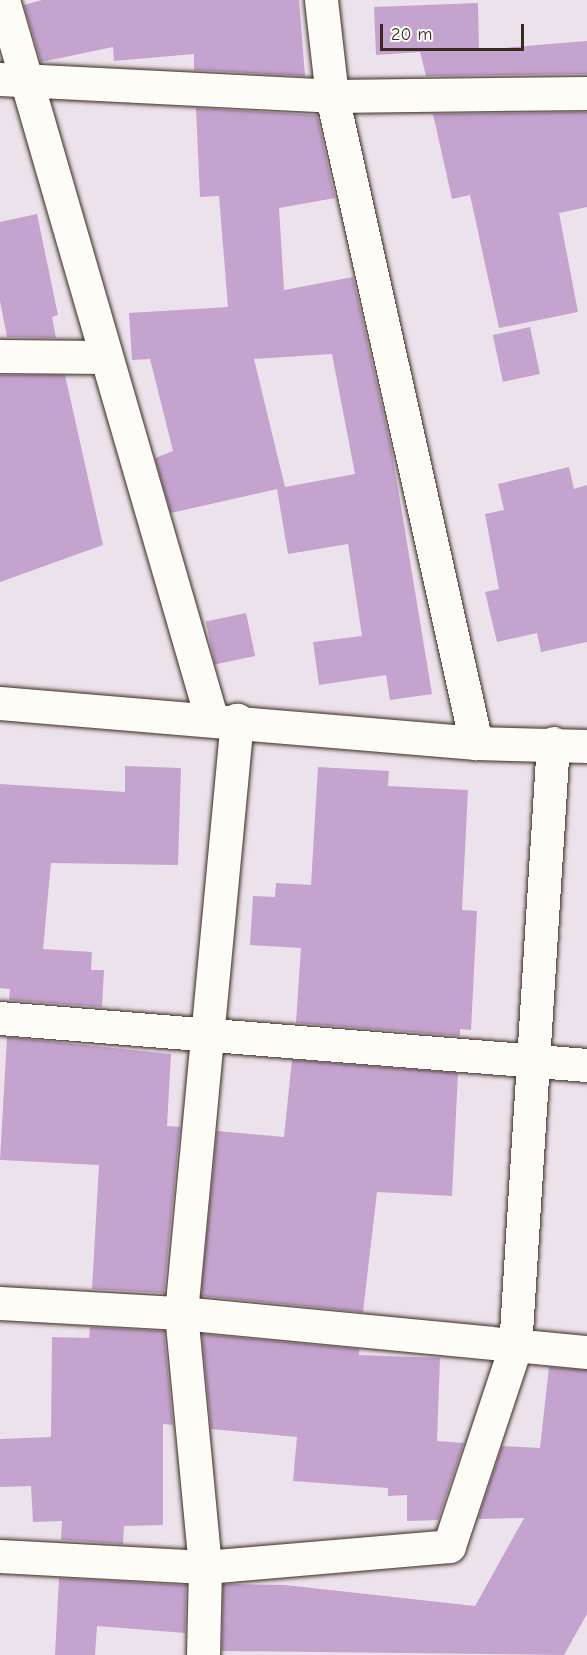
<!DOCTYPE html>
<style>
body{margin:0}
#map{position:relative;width:587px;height:1655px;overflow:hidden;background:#ece2eb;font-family:"Comic Neue",sans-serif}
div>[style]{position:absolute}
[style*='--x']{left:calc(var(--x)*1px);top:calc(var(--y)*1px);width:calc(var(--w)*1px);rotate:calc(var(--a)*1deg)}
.building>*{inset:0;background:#c4a4cf;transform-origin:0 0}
.roads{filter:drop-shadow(0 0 2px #3b2a1e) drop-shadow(0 0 2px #3b2a1e)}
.street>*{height:33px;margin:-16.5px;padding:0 16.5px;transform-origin:16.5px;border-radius:16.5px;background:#fdfcf7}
span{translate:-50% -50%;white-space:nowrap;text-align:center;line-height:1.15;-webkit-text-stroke:5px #fdfcf7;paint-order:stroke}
.scale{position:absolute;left:380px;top:24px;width:144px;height:27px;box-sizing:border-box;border:3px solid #3b2a1e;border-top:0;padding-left:8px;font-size:18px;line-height:21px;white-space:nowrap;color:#3b2a1e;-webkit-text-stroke:4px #fdfcf7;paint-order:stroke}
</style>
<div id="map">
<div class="building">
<div style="clip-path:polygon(42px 0,299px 0,305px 76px,194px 70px,194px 54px,114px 61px,113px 47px,41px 62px,24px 5px)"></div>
<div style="clip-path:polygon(478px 3px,479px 50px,587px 41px,587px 74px,426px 76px,420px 52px,376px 55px,374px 7px)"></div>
<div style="clip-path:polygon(evenodd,196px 108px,317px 115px,335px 198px,279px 208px,284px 290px,353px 277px,392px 452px,432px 694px,390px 700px,386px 675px,319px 685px,313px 642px,362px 636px,348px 544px,288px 554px,277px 489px,171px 513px,155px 458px,173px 451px,150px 359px,132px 360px,129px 313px,228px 307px,219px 196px,200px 197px,196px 108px,332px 354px,355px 474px,285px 487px,254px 359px,332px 354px)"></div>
<div style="clip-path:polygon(587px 112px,587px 207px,559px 213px,578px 312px,499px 328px,470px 195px,452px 199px,433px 114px)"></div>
<div style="clip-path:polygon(37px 214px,58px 315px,52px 317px,56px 338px,7px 337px,0 301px,0 222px)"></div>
<div style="left:530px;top:327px;width:48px;height:38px;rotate:78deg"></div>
<div style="clip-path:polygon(0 375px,65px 375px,103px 545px,0 582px)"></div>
<div style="clip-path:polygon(569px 467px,574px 489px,587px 485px,587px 642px,541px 652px,537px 633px,497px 642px,485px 592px,499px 589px,485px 514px,504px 510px,498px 484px)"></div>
<div style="left:246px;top:613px;width:44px;height:41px;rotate:78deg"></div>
<div style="clip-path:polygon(125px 766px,181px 768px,178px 865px,51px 863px,43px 949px,92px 952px,91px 970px,104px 970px,102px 1007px,9px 1000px,10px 989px,0 988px,0 784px,125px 792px)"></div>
<div style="clip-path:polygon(318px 767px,389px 771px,388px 786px,468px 790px,462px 910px,477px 911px,471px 1030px,460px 1029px,460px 1036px,296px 1023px,301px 948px,250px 945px,253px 896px,275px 897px,276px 883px,311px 885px)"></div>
<div style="clip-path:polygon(7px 1037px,171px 1054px,167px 1126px,180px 1127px,164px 1293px,92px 1289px,99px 1165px,0 1160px)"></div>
<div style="clip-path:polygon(292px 1060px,458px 1073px,452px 1196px,377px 1192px,363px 1312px,201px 1296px,217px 1131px,284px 1137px)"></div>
<div style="clip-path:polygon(90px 1327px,164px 1331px,173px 1425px,163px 1424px,163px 1525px,124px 1526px,123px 1544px,61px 1540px,62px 1521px,33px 1522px,31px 1486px,0 1487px,0 1439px,51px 1437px,52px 1337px,89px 1338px)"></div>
<div style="clip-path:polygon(202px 1334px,359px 1349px,359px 1355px,440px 1358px,437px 1441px,464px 1443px,438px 1520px,407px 1521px,407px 1495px,388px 1496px,388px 1488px,293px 1481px,297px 1437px,211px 1429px)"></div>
<div style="clip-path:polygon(549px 1367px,587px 1370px,587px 1614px,564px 1655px,222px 1651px,223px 1584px,285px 1585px,475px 1606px,524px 1518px,478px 1519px,502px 1446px,540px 1448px)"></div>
<div style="clip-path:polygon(59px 1578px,186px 1585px,185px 1633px,97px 1626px,95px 1655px,55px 1655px)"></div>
</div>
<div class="roads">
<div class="street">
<div style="--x:3;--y:0;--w:747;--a:73.82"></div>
<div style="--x:321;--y:0;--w:97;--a:83.5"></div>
<div style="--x:332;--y:96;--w:663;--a:77.45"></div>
<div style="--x:0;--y:79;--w:332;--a:2.9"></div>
<div style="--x:332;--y:96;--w:255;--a:-0.7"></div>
<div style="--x:0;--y:356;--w:105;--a:0.5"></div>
<div style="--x:0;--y:703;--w:478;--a:4.8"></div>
<div style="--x:476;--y:743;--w:111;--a:1.5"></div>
<div style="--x:0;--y:1018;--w:589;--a:4.58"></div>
<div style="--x:0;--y:1303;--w:181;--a:3.2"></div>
<div style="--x:181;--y:1313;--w:408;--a:5.5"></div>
<div style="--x:0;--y:1556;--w:205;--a:3.1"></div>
<div style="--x:205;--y:1567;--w:245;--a:-4.9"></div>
<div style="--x:449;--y:1546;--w:209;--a:-71.6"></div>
<div style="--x:515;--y:1348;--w:606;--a:-86.41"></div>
<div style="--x:203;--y:1655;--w:88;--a:-88.7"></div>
<div style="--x:205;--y:1567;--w:255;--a:-95.4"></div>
<div style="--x:181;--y:1313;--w:596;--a:-84.61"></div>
</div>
</div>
<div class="scale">20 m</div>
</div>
